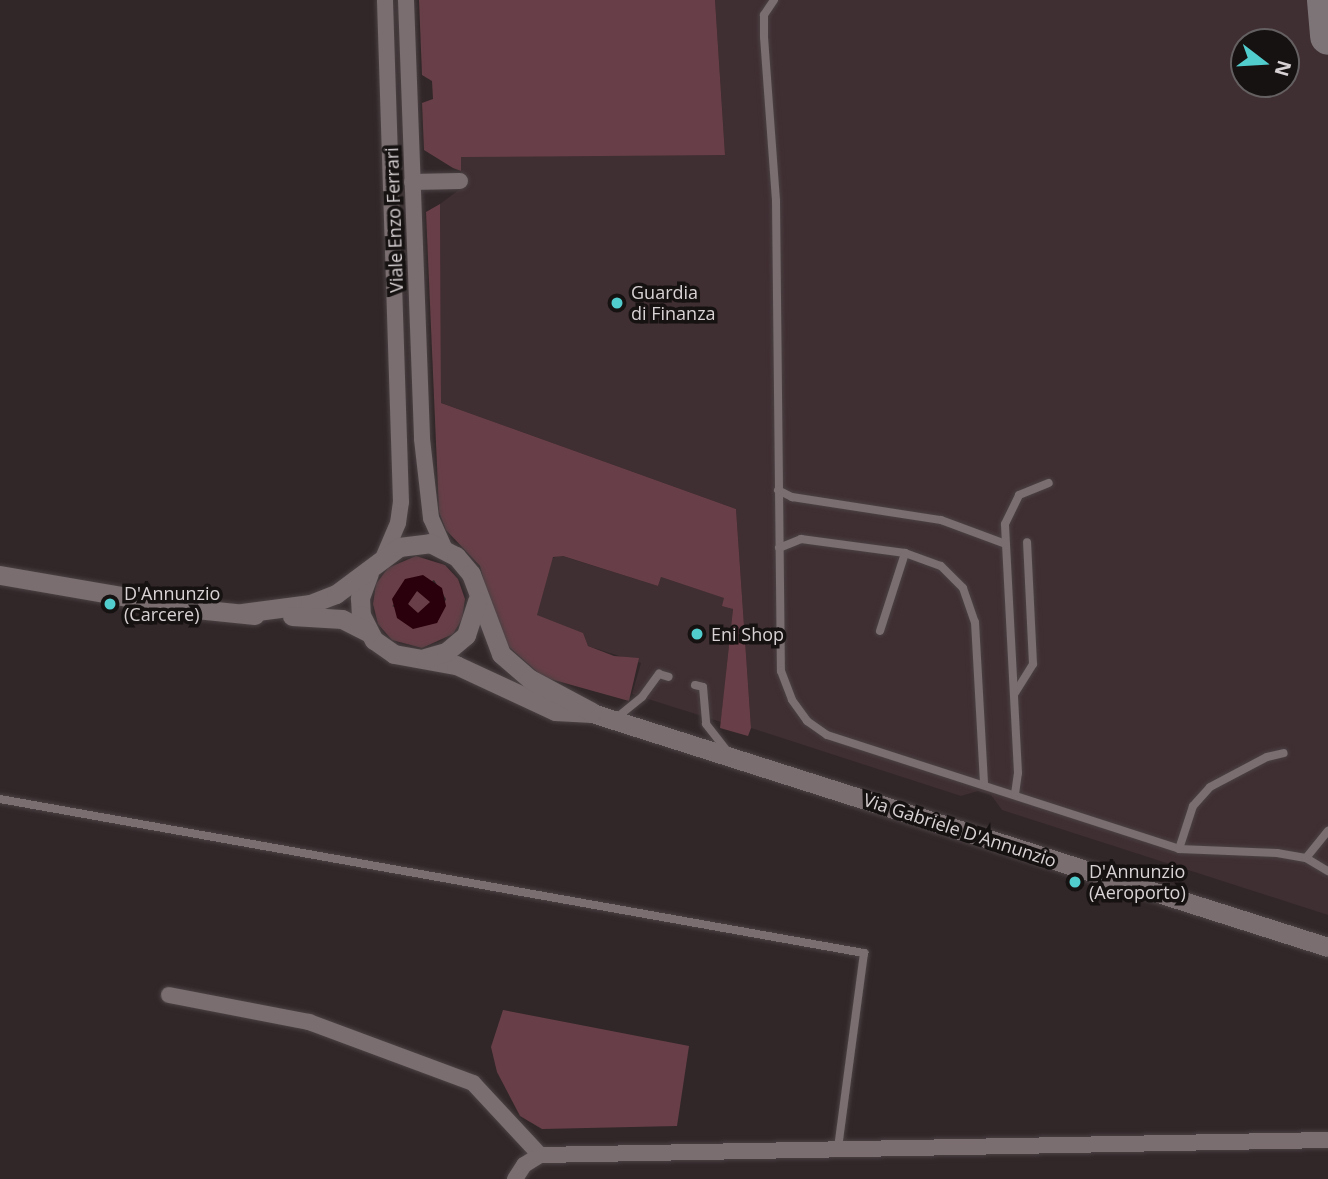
<!DOCTYPE html>
<style>
body{margin:0}
#map{position:relative;width:1328px;height:1179px;overflow:hidden;background:#312729;font-family:"Open Sans",sans-serif}
div>[style]{position:absolute}
[style*='--x']{left:calc(var(--x)*1px);top:calc(var(--y)*1px);width:calc(var(--w)*1px);rotate:calc(var(--a)*1deg)}
.built>*{inset:0;background:#3f2e32}
.green>*{inset:0;background:#683f48}
.round{border-radius:50%}
.water>*{inset:0;background:#2a000c}
.taxiway>*{height:37px;margin:-18.5px;padding:0 18.5px;transform-origin:18.5px;border-radius:18.5px;background:#7c7476}
.roads{filter:drop-shadow(0 0 2px #4b4244) drop-shadow(0 0 2px #4b4244)}
.service>*{height:8px;margin:-4px;padding:0 4px;transform-origin:4px;border-radius:4px;background:#7a6e70}
.minor>*{height:16px;margin:-8px;padding:0 8px;transform-origin:8px;border-radius:8px;background:#7a6e70}
.secondary>*{height:19px;margin:-9.5px;padding:0 9.5px;transform-origin:9.5px;border-radius:9.5px;background:#7a6e70}
.dots>*{width:19px;height:19px;translate:-50% -50%;box-sizing:border-box;border:4px solid #161212;border-radius:50%}
span{translate:-50% -50%;white-space:nowrap;text-align:center;line-height:1.15;-webkit-text-stroke:7px #161212;paint-order:stroke}
.street-label{font-size:18px;color:#d9d2d4}
.poi-label{font-size:18px;color:#d9d2d4}
.left{translate:0 -50%;text-align:left}
.north{position:absolute;left:1230px;top:28px;width:70px;height:70px;box-sizing:border-box;background:#161212;border:2px solid #645f60;border-radius:50%;rotate:107deg;font-size:19px;font-weight:700;line-height:28px;text-align:center;color:#d9d2d4}
.north::after{content:'';display:block;margin:auto;width:24px;height:32px;background:#52cdcd;clip-path:polygon(50% 0,100% 100%,50% 72%,0 100%)}
</style>
<div id="map">
<div class="built">
<div style="clip-path:polygon(evenodd,715px 0,1328px 0,1328px 915px,1002px 810px,991px 795px,978px 791px,961px 796px,751px 728px,736px 509px,441px 403px,440px 204px,460px 189px,461px 157px,725px 154px,715px 0,1244px 42px,1286px 42px,1286px 84px,1244px 84px,1244px 42px)"></div>
<div style="clip-path:polygon(559px 555px,658px 586px,661px 577px,725px 598px,733px 609px,721px 722px,632px 694px,641px 663px,588px 646px,582px 633px,539px 618px,535px 610px,551px 559px)"></div>
</div>
<div class="green">
<div style="clip-path:polygon(419px 0,715px 0,725px 155px,461px 157px,461px 171px,453px 168px,424px 150px,422px 103px,433px 99px,432px 81px,422px 75px)"></div>
<div style="clip-path:polygon(440px 204px,441px 403px,736px 509px,751px 728px,748px 736px,720px 728px,733px 609px,722px 606px,724px 598px,661px 577px,658px 586px,563px 556px,553px 557px,537px 615px,583px 633px,588px 646px,614px 656px,639px 658px,629px 701px,543px 677px,507px 645px,494px 619px,480px 566px,446px 530px,439px 512px,426px 212px)"></div>
<div style="clip-path:polygon(evenodd,416px 556px,445px 565px,458px 579px,465px 599px,462px 619px,453px 634px,422px 648px,392px 640px,378px 624px,373px 604px,376px 584px,388px 568px,416px 556px,434px 580px,446px 599px,437px 623px,392px 606px,434px 580px)"></div>
<div class="round" style="left:408px;top:591px;width:22px;height:22px"></div>
<div style="clip-path:polygon(503px 1010px,689px 1046px,677px 1126px,542px 1129px,520px 1116px,497px 1072px,491px 1047px)"></div>
</div>
<div class="water">
<div style="clip-path:polygon(evenodd,423px 575px,442px 588px,446px 606px,437px 623px,413px 629px,397px 618px,392px 599px,405px 579px,423px 575px,417px 591px,430px 602px,418px 613px,408px 604px,417px 591px)"></div>
</div>
<div class="taxiway">
<div style="--x:1325;--y:0;--w:36;--a:85"></div>
</div>
<div class="roads">
<div class="service">
<div style="--x:774;--y:0;--w:18;--a:124"></div>
<div style="--x:764;--y:15;--w:22;--a:90"></div>
<div style="--x:764;--y:37;--w:164;--a:85.8"></div>
<div style="--x:776;--y:201;--w:470;--a:89.4"></div>
<div style="--x:781;--y:671;--w:31;--a:69"></div>
<div style="--x:792;--y:700;--w:26;--a:54"></div>
<div style="--x:807;--y:721;--w:24;--a:35"></div>
<div style="--x:827;--y:735;--w:370;--a:17.9"></div>
<div style="--x:1179;--y:849;--w:98;--a:2.3"></div>
<div style="--x:1277;--y:853;--w:29;--a:10"></div>
<div style="--x:1306;--y:858;--w:26;--a:31"></div>
<div style="--x:778;--y:490;--w:16;--a:27"></div>
<div style="--x:792;--y:497;--w:151;--a:8.8"></div>
<div style="--x:941;--y:520;--w:69;--a:20.3"></div>
<div style="--x:779;--y:548;--w:24;--a:-22"></div>
<div style="--x:801;--y:539;--w:105;--a:7.7"></div>
<div style="--x:905;--y:553;--w:38;--a:20"></div>
<div style="--x:941;--y:566;--w:31;--a:45"></div>
<div style="--x:963;--y:588;--w:36;--a:71"></div>
<div style="--x:975;--y:622;--w:162;--a:86.8"></div>
<div style="--x:880;--y:631;--w:82;--a:-72.2"></div>
<div style="--x:695;--y:685;--w:8;--a:14"></div>
<div style="--x:703;--y:687;--w:37;--a:85"></div>
<div style="--x:706;--y:724;--w:33;--a:52"></div>
<div style="--x:1015;--y:693;--w:34;--a:-58"></div>
<div style="--x:1033;--y:664;--w:122;--a:-92.8"></div>
<div style="--x:615;--y:719;--w:35;--a:-39"></div>
<div style="--x:642;--y:697;--w:29;--a:-54"></div>
<div style="--x:659;--y:674;--w:10;--a:17"></div>
<div style="--x:1015;--y:794;--w:21;--a:-82"></div>
<div style="--x:1018;--y:773;--w:249;--a:-93"></div>
<div style="--x:1005;--y:524;--w:32;--a:-64"></div>
<div style="--x:1019;--y:495;--w:32;--a:-22"></div>
<div style="--x:0;--y:799;--w:878;--a:10.11"></div>
<div style="--x:864;--y:953;--w:198;--a:97.6"></div>
<div style="--x:1179;--y:849;--w:45;--a:-72"></div>
<div style="--x:1193;--y:806;--w:25;--a:-48"></div>
<div style="--x:1210;--y:787;--w:64;--a:-27.8"></div>
<div style="--x:1267;--y:757;--w:17;--a:-13"></div>
<div style="--x:1306;--y:858;--w:35;--a:-51"></div>
</div>
<div class="minor">
<div style="--x:406;--y:0;--w:439;--a:87.9"></div>
<div style="--x:422;--y:439;--w:80;--a:83.5"></div>
<div style="--x:431;--y:518;--w:32;--a:66"></div>
<div style="--x:412;--y:182;--w:48;--a:-1.2"></div>
<div style="--x:384;--y:556;--w:36;--a:-67"></div>
<div style="--x:398;--y:523;--w:21;--a:-82"></div>
<div style="--x:401;--y:502;--w:502;--a:-91.83"></div>
<div style="--x:169;--y:995;--w:143;--a:10.9"></div>
<div style="--x:309;--y:1022;--w:175;--a:20.4"></div>
<div style="--x:473;--y:1083;--w:98;--a:47.1"></div>
<div style="--x:515;--y:1179;--w:17;--a:-57"></div>
<div style="--x:524;--y:1165;--w:19;--a:-32"></div>
<div style="--x:540;--y:1155;--w:788;--a:-1.09"></div>
</div>
<div class="secondary">
<div style="--x:369;--y:573;--w:27;--a:110"></div>
<div style="--x:360;--y:598;--w:17;--a:87"></div>
<div style="--x:361;--y:615;--w:28;--a:63"></div>
<div style="--x:374;--y:640;--w:24;--a:35"></div>
<div style="--x:394;--y:654;--w:63;--a:10.1"></div>
<div style="--x:456;--y:665;--w:109;--a:24.9"></div>
<div style="--x:555;--y:711;--w:37;--a:3"></div>
<div style="--x:592;--y:713;--w:772;--a:17.64"></div>
<div style="--x:0;--y:575;--w:199;--a:9.8"></div>
<div style="--x:196;--y:609;--w:59;--a:5.8"></div>
<div style="--x:242;--y:613;--w:69;--a:-7.5"></div>
<div style="--x:310;--y:604;--w:28;--a:-21"></div>
<div style="--x:336;--y:594;--w:79;--a:-36.7"></div>
<div style="--x:399;--y:547;--w:31;--a:-7"></div>
<div style="--x:430;--y:543;--w:29;--a:27"></div>
<div style="--x:456;--y:556;--w:23;--a:50"></div>
<div style="--x:471;--y:574;--w:85;--a:69.4"></div>
<div style="--x:501;--y:654;--w:38;--a:41"></div>
<div style="--x:530;--y:679;--w:70;--a:28"></div>
<div style="--x:292;--y:616;--w:50;--a:3.4"></div>
<div style="--x:342;--y:619;--w:30;--a:27"></div>
<div style="--x:425;--y:658;--w:22;--a:-16"></div>
<div style="--x:446;--y:652;--w:26;--a:-40"></div>
<div style="--x:466;--y:635;--w:36;--a:-72"></div>
</div>
</div>
<div class="dots">
<div style="left:617px;top:303px;background:#52cdcd"></div>
<div style="left:110px;top:604px;background:#52cdcd"></div>
<div style="left:697px;top:634px;background:#52cdcd"></div>
<div style="left:1075px;top:882px;background:#52cdcd"></div>
</div>
<div class="street-label">
<span style="left:394px;top:220px;rotate:-92deg">Viale Enzo Ferrari</span>
<span style="left:960px;top:830px;rotate:18deg">Via Gabriele D'Annunzio</span>
</div>
<div class="poi-label">
<span class="left" style="left:631px;top:303px">Guardia<br>di Finanza</span>
<span class="left" style="left:124px;top:604px">D'Annunzio<br>(Carcere)</span>
<span class="left" style="left:711px;top:634px">Eni Shop</span>
<span class="left" style="left:1089px;top:882px">D'Annunzio<br>(Aeroporto)</span>
</div>
<div class="north">N</div>
</div>
